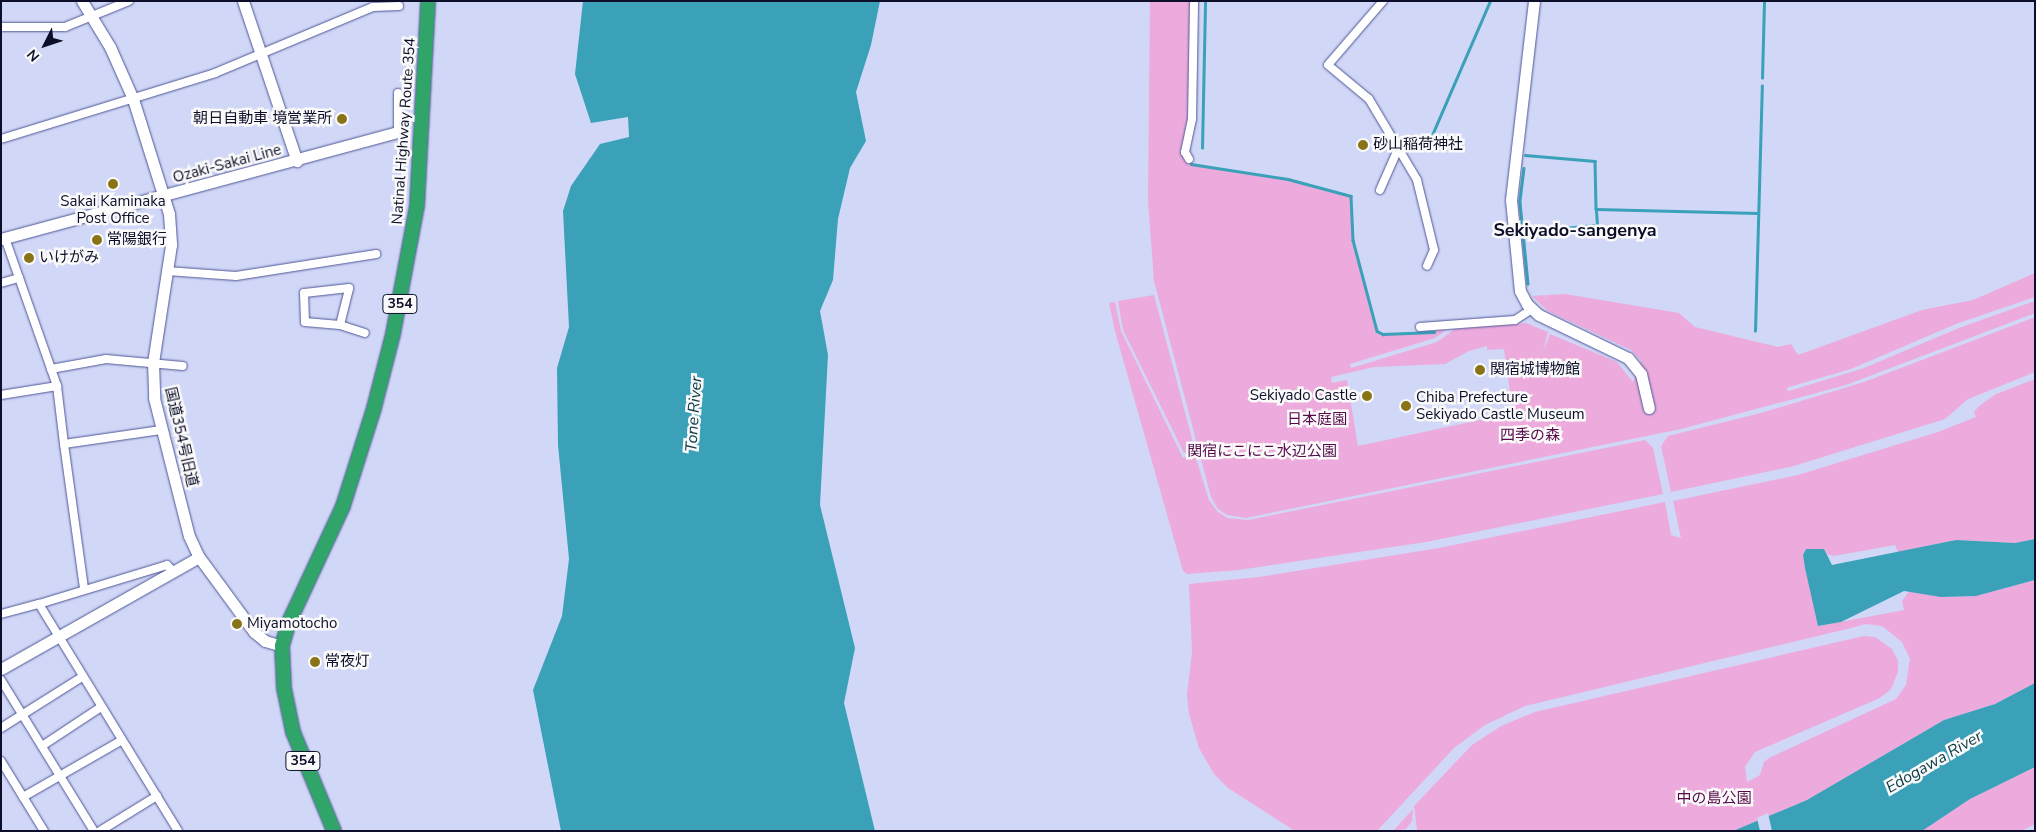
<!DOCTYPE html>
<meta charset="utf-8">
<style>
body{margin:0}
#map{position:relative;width:2036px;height:832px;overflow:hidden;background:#d1d7f6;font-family:"Nunito Sans","Noto Sans JP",sans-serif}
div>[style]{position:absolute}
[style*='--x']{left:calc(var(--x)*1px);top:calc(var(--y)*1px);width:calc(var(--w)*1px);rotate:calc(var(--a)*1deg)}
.green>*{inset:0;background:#ecabdc}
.water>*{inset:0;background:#3aa1b9}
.pier>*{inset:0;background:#d1d7f6}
.stream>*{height:2.5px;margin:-1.25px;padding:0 1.25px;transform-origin:1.25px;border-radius:1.25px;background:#3aa1b9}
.roads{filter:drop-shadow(0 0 1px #4d5698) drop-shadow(0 0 1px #4d5698)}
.street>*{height:8px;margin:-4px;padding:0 4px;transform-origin:4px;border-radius:4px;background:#fff}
.secondary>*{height:11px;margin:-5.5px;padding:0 5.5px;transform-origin:5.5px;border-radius:5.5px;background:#fff}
.highway>*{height:14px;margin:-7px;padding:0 7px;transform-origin:7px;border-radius:7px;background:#31a569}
.dots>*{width:14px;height:14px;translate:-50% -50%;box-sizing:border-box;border:2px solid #fafafa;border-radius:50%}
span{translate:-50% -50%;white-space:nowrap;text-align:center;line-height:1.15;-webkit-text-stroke:5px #fafafa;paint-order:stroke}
.shield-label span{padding:1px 4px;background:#fafafa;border:1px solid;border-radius:4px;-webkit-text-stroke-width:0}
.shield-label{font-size:14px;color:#0d0f2a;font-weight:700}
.poi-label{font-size:15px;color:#0d0f2a}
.right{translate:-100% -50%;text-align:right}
.left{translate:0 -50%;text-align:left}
.street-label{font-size:15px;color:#0d0f2a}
.park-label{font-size:15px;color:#570a4b}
.water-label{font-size:16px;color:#0c3b46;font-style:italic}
.quarter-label{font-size:18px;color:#0d0f2a;font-weight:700}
.frame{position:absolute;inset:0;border:2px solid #0d0f2a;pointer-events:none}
.north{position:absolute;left:20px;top:20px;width:50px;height:50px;-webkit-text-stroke:4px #fafafa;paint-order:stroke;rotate:229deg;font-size:14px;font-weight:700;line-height:20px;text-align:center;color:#0d0f2a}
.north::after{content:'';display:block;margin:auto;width:18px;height:22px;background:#0d0f2a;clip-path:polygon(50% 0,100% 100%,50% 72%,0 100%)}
</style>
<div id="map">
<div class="green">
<div style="clip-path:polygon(evenodd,1150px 1px,1191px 1px,1190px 116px,1183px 157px,1190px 164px,1288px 180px,1350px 196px,1353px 240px,1377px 331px,1383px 335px,1446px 330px,1435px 338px,1350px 364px,1351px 368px,1437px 342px,1455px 329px,1526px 323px,1548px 332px,1543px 352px,1550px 334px,1617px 362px,1633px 382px,1641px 361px,1631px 350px,1548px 311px,1532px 296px,1547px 295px,1543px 302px,1548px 295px,1565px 294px,1679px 313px,1695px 327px,1778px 347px,1791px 344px,1798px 355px,1922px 310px,1973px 300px,2035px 273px,2035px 297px,1956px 324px,1851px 369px,1789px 387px,1786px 390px,1789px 391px,1864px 368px,1959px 328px,2035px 301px,2035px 313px,1846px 385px,1681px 429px,1246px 518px,1227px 515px,1218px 509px,1211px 497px,1154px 281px,1148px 201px,1150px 1px,1487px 346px,1487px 350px,1504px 349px,1513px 413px,1358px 446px,1347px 380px,1332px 383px,1331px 377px,1374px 367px,1445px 364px,1469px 351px,1487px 346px)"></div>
<div style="clip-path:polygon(1154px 295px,1195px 450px,1184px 453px,1123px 330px,1118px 301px)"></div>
<div style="clip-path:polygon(1115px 302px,1121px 331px,1183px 458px,1195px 455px,1209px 500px,1217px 511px,1227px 518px,1248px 520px,1645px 440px,1653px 448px,1663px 494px,1426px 542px,1239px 570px,1187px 574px,1183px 571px,1115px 331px,1109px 303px)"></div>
<div style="clip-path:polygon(2035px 317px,2035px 372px,1968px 399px,1945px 419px,1794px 466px,1671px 492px,1661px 446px,1668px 436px,1761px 413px,1864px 382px)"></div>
<div style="clip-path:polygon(2035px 379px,2035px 539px,2015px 543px,1956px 540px,1898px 552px,1895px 545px,1834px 556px,1827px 554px,1824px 549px,1803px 555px,1819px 626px,1904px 610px,1902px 601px,1910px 590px,1941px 597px,1976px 596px,2035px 580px,2035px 683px,1995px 704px,1944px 720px,1807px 800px,1733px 831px,1417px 831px,1414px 806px,1472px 745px,1501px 726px,1535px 712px,1864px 636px,1875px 637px,1892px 649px,1898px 661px,1898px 672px,1891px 689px,1880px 698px,1755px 752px,1745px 767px,1747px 782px,1760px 775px,1764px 762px,1769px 758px,1896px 699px,1906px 685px,1910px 659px,1902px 642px,1882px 626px,1866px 624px,1851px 628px,1525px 706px,1485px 725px,1454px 748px,1377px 831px,1295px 831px,1228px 788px,1214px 774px,1199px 748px,1189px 714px,1187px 695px,1192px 652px,1189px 584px,1259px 577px,1439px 548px,1665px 502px,1671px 535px,1681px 538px,1673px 501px,1798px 475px,1938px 432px,1976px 417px,1974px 412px,1979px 406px,1996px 394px)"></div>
<div style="clip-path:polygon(2035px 767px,2035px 824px,2021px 831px,1922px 831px,1970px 799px)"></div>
<div style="clip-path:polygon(1413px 809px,1412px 821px,1406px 829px,1393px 831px)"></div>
</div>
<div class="water">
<div style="clip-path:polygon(583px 1px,880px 1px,871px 45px,856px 92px,866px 141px,850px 168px,838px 219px,833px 280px,820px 311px,828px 355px,820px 505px,855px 648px,844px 703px,875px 831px,561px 831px,533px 690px,562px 616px,569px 559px,558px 445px,557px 368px,569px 327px,563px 211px,571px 186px,600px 144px,629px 137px,628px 117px,591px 123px,575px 74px)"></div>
<div style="clip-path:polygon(2035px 539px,2035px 580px,1976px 596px,1941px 597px,1904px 591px,1841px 622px,1818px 626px,1805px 568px,1803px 555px,1806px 549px,1824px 549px,1832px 565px,1956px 540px,2015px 543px)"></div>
<div style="clip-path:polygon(2035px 683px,2035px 767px,1970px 799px,1922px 831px,1733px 831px,1807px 800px,1944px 720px,1995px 704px)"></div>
</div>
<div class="pier">
<div style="clip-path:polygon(1768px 813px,1772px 831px,1760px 831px,1757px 818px)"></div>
</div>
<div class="stream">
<div style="--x:1762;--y:78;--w:77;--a:-88.5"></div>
<div style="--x:1432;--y:135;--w:146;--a:-66.6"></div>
<div style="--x:1202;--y:148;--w:147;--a:-88.8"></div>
<div style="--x:1525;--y:155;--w:70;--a:4.9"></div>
<div style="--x:1595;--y:161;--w:48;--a:88.8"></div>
<div style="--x:1596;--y:209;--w:162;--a:1.4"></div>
<div style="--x:1191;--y:164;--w:98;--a:8.8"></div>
<div style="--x:1288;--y:179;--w:65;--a:15.1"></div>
<div style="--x:1351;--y:196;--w:44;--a:87.4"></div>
<div style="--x:1353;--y:240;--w:94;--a:75.2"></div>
<div style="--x:1377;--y:331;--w:7;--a:27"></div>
<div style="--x:1383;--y:334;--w:51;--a:-2.2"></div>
<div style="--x:1524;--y:168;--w:34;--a:97"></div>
<div style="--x:1520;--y:202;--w:82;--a:84.4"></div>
<div style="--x:1551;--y:229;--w:46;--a:-5"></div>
<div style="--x:1597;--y:225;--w:16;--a:-94"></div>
<div style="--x:1755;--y:331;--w:245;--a:-88.4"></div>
</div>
<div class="roads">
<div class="street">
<div style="--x:1383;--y:1;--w:84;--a:130.7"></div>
<div style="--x:1328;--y:65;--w:53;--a:39.7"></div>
<div style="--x:1369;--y:99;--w:94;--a:59.3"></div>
<div style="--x:1417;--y:180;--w:72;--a:76.3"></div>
<div style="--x:1434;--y:250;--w:17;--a:114"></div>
<div style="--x:1;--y:27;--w:64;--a:0"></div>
<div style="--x:65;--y:27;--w:69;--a:-22.1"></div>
<div style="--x:398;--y:132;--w:39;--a:-90"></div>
<div style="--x:1;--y:139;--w:224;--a:-17.1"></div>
<div style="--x:215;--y:73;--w:171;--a:-22.7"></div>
<div style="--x:373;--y:7;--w:26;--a:-2"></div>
<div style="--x:1189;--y:159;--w:8;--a:-120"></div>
<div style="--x:1185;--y:152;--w:34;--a:-78"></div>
<div style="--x:1192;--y:119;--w:118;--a:-89"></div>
<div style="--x:1380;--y:190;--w:45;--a:-66.3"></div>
<div style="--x:5;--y:238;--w:157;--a:70.6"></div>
<div style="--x:57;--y:386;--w:58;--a:83.1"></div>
<div style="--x:64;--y:444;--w:98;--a:-8.2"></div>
<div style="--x:167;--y:271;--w:69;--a:4.1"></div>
<div style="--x:236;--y:276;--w:142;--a:-8.9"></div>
<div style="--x:1;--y:283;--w:19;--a:-16"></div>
<div style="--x:340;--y:325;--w:38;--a:-76"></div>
<div style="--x:349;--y:288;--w:45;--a:173.7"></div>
<div style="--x:304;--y:293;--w:29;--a:88"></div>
<div style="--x:305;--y:322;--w:35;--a:5"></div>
<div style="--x:340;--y:325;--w:26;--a:18"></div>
<div style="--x:1420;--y:327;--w:95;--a:-4.2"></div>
<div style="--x:1515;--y:320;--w:20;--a:-33"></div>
<div style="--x:51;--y:369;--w:56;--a:-10.3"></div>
<div style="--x:106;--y:359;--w:77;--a:5.2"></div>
<div style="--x:1;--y:395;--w:57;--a:-9.1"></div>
<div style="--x:64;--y:444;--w:146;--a:82.1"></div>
<div style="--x:39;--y:604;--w:134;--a:-16.9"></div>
<div style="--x:167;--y:565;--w:10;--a:45"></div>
<div style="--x:1;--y:614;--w:39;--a:-15"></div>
<div style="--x:39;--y:604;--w:266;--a:58.5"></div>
<div style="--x:1;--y:680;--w:177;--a:58.4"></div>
<div style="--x:1;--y:728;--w:96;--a:-32.2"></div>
<div style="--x:42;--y:746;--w:71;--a:-33.5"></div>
<div style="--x:1;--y:761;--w:82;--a:58.4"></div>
<div style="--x:23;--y:797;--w:114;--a:-29.9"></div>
<div style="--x:100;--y:831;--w:67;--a:-31.6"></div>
</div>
<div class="secondary">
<div style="--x:82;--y:1;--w:54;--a:58.7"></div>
<div style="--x:110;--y:47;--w:57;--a:66.1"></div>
<div style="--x:133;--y:99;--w:121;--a:72.6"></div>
<div style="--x:169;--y:214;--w:31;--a:86"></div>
<div style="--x:171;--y:245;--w:118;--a:98.7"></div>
<div style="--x:153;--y:362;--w:36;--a:88"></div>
<div style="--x:154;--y:398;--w:142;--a:75.8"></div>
<div style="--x:189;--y:536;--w:23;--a:65"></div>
<div style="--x:199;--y:557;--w:93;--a:53.7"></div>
<div style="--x:254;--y:632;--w:14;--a:39"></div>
<div style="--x:265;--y:641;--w:18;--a:16"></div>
<div style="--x:243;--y:1;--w:169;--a:71.4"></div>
<div style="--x:1534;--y:1;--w:200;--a:96.6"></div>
<div style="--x:1511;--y:200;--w:91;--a:84.4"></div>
<div style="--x:1520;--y:291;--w:15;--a:62"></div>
<div style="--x:1527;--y:304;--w:16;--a:43"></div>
<div style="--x:1539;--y:315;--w:99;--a:25.8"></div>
<div style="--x:1628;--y:358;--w:21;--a:51"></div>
<div style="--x:1641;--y:374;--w:35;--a:77"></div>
<div style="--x:1;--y:239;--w:411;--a:-15.1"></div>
<div style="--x:1;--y:669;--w:227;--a:-29.5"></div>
</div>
<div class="highway">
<div style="--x:334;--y:831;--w:107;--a:-112.5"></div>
<div style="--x:293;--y:732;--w:45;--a:-101.6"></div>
<div style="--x:284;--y:688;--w:42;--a:-92.7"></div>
<div style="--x:282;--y:646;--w:25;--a:-74"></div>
<div style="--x:289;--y:622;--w:128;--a:-65"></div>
<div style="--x:343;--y:506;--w:103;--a:-72.4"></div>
<div style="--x:374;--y:408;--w:76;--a:-75.6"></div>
<div style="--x:393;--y:334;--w:130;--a:-79.4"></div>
<div style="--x:417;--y:206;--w:205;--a:-86.9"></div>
</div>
</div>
<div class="dots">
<div style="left:342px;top:119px;background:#887417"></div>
<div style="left:1363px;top:145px;background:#887417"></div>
<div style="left:113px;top:184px;background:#887417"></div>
<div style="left:97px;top:240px;background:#887417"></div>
<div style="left:29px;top:258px;background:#887417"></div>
<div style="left:1480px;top:370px;background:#887417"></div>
<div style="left:1367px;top:396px;background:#887417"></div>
<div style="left:1406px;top:406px;background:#887417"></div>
<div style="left:237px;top:624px;background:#887417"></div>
<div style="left:315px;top:662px;background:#887417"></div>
</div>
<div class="shield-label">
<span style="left:400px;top:304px">354</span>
<span style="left:303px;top:761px">354</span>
</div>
<div class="poi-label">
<span class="right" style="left:332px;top:119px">朝日自動車 境営業所</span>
<span class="left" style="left:1373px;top:145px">砂山稲荷神社</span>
<span style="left:113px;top:210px">Sakai Kaminaka<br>Post Office</span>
<span class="left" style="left:107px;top:240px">常陽銀行</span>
<span class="left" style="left:39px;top:258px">いけがみ</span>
<span class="left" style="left:1490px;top:370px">関宿城博物館</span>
<span class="right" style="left:1357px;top:396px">Sekiyado Castle</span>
<span class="left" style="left:1416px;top:406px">Chiba Prefecture<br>Sekiyado Castle Museum</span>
<span class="left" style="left:247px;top:624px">Miyamotocho</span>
<span class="left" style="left:325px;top:662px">常夜灯</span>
</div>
<div class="street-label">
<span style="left:404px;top:131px;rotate:-86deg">Natinal Highway Route 354</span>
<span style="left:227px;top:164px;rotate:-15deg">Ozaki-Sakai Line</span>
<span style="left:181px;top:437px;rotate:77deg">国道354号旧道</span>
</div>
<div class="park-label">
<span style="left:1317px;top:420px">日本庭園</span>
<span style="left:1530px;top:436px">四季の森</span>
<span style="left:1262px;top:452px">関宿にこにこ水辺公園</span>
<span style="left:1714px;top:799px">中の島公園</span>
</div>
<div class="water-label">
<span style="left:694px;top:414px;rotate:-86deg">Tone River</span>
<span style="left:1934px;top:762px;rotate:-30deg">Edogawa River</span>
</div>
<div class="quarter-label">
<span style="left:1575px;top:230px">Sekiyado-sangenya</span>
</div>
<div class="frame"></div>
<div class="north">N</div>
</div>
